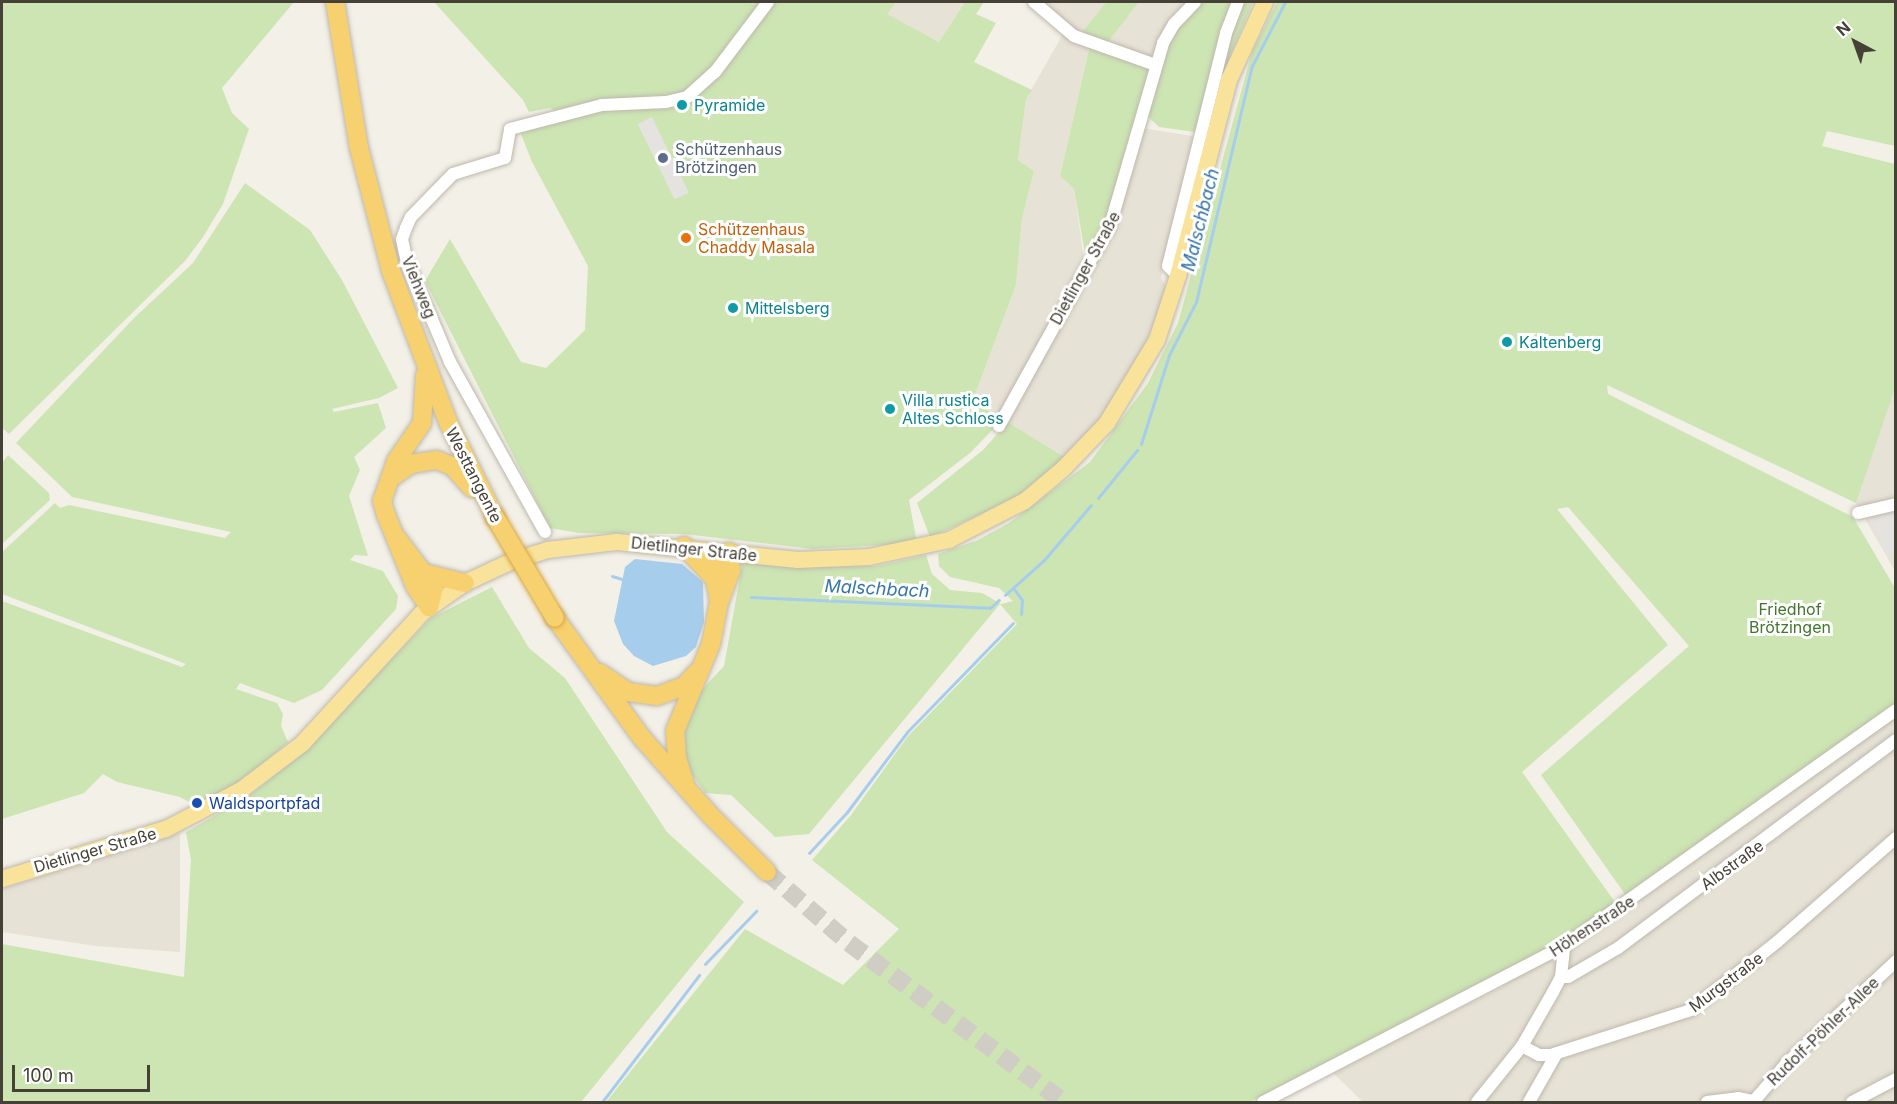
<!DOCTYPE html>
<meta charset="utf-8">
<style>
body{margin:0}
#map{position:relative;width:1897px;height:1104px;overflow:hidden;background:#f3f0e8;font-family:Inter,sans-serif}
div>[style]{position:absolute}
[style*='--x']{left:calc(var(--x)*1px);top:calc(var(--y)*1px);width:calc(var(--w)*1px);rotate:calc(var(--a)*1deg)}
.residential>*{inset:0;background:#e7e2d6}
.green>*{inset:0;background:#cce5b3}
.parking>*{inset:0;background:#e4e3df;transform-origin:0 0}
.water>*{inset:0;background:#a7cded}
.stream>*{height:3px;margin:-1.5px;padding:0 1.5px;transform-origin:1.5px;border-radius:1.5px;background:#a7cded}
.highway-tunnel>*{height:18px;margin-top:-9px;transform-origin:0;background:repeating-linear-gradient(90deg,#d0cdc5 0 18px,transparent 0 27px)}
.roads{filter:drop-shadow(0 0 2px #beb8ab) drop-shadow(0 0 2px #beb8ab)}
.minor>*{height:12px;margin:-6px;padding:0 6px;transform-origin:6px;border-radius:6px;background:#fff}
.major>*{height:16px;margin:-8px;padding:0 8px;transform-origin:8px;border-radius:8px;background:#f9e39b}
.highway>*{height:18px;margin:-9px;padding:0 9px;transform-origin:9px;border-radius:9px;background:#f7d06f}
.bridges{filter:drop-shadow(0 0 2px #d6a63f) drop-shadow(0 0 2px #d6a63f)}
.highway-bridge>*{height:18px;margin:-9px;padding:0 9px;transform-origin:9px;border-radius:9px;background:#f7d06f}
.dots>*{width:16px;height:16px;translate:-50% -50%;box-sizing:border-box;border:3px solid #fff;border-radius:50%}
span{translate:-50% -50%;white-space:nowrap;text-align:center;line-height:1.15;-webkit-text-stroke:6px #fff;paint-order:stroke}
.culture-label{font-size:16px;color:#0d838f}
.left{translate:0 -50%;text-align:left}
.service-label{font-size:16px;color:#4e5e75}
.food-label{font-size:16px;color:#c56008}
.street-label{font-size:16px;color:#464137}
.park-label{font-size:16px;color:#44752d}
.transit-label{font-size:16px;color:#164399}
.water-label{font-size:18px;color:#3574ad;font-style:italic}
.frame{position:absolute;inset:0;border:3px solid #464137;pointer-events:none}
.north{position:absolute;left:1825px;top:12px;width:60px;height:60px;-webkit-text-stroke:4px #fff;paint-order:stroke;rotate:319deg;font-size:16px;font-weight:700;line-height:24px;text-align:center;color:#464137}
.north::after{content:'';display:block;margin:auto;width:21px;height:27px;background:#464137;clip-path:polygon(50% 0,100% 100%,50% 72%,0 100%)}
.scale{position:absolute;left:12px;top:1065px;width:138px;height:27px;box-sizing:border-box;border:3px solid #464137;border-top:0;padding-left:8px;font-size:18px;line-height:21px;white-space:nowrap;color:#464137;-webkit-text-stroke:4px #fff;paint-order:stroke}
</style>
<div id="map">
<div class="residential">
<div style="clip-path:polygon(896px 2px,965px 2px,939px 42px,886px 14px)"></div>
<div style="clip-path:polygon(1038px 2px,1106px 2px,1080px 35px)"></div>
<div style="clip-path:polygon(1139px 2px,1192px 2px,1154px 57px,1147px 60px,1106px 45px)"></div>
<div style="clip-path:polygon(1063px 34px,1090px 45px,1060px 176px,1074px 189px,1084px 259px,1142px 128px,1192px 136px,1196px 141px,1161px 277px,1167px 289px,1149px 336px,1126px 381px,1097px 423px,1066px 458px,973px 400px,1016px 285px,1022px 218px,1034px 171px,1018px 160px,1026px 99px)"></div>
<div style="clip-path:polygon(1895px 380px,1895px 571px,1856px 503px)"></div>
<div style="clip-path:polygon(1895px 716px,1895px 1102px,1363px 1102px,1332px 1072px,1498px 989px,1640px 898px)"></div>
<div style="clip-path:polygon(180px 833px,180px 952px,96px 946px,2px 932px,2px 889px)"></div>
</div>
<div class="green">
<div style="clip-path:polygon(2px 2px,294px 2px,222px 88px,232px 113px,249px 129px,223px 204px,203px 237px,185px 261px,9px 434px,2px 428px)"></div>
<div style="clip-path:polygon(434px 2px,896px 2px,887px 14px,939px 42px,965px 2px,984px 2px,976px 14px,996px 23px,974px 62px,1032px 90px,1026px 99px,1018px 160px,1034px 171px,1022px 218px,1016px 285px,973px 400px,1002px 420px,970px 453px,909px 500px,917px 543px,813px 549px,684px 534px,579px 533px,550px 528px,425px 281px,450px 239px,521px 362px,546px 368px,585px 330px,588px 266px,532px 162px,519px 129px,567px 118px,550px 108px,529px 112px,523px 100px)"></div>
<div style="clip-path:polygon(1106px 2px,1139px 2px,1106px 45px,1080px 35px)"></div>
<div style="clip-path:polygon(1199px 2px,1234px 2px,1200px 128px,1195px 132px,1159px 127px,1144px 113px,1171px 33px)"></div>
<div style="clip-path:polygon(1242px 2px,1253px 2px,1226px 66px,1222px 65px)"></div>
<div style="clip-path:polygon(1277px 2px,1895px 2px,1895px 146px,1827px 131px,1822px 146px,1895px 164px,1895px 388px,1856px 503px,1607px 385px,1608px 394px,1853px 517px,1895px 588px,1895px 705px,1629px 900px,1541px 775px,1689px 646px,1568px 507px,1557px 509px,1668px 645px,1522px 772px,1617px 905px,1552px 946px,1250px 1102px,606px 1102px,745px 929px,843px 985px,899px 929px,812px 860px,851px 815px,908px 736px,1017px 624px,1000px 604px,809px 834px,775px 837px,731px 795px,705px 793px,686px 766px,680px 733px,696px 696px,724px 666px,743px 560px,821px 567px,876px 566px,926px 555px,932px 574px,950px 590px,982px 593px,1001px 604px,1013px 601px,999px 588px,950px 577px,939px 566px,938px 554px,978px 540px,1009px 523px,1090px 462px,1148px 383px,1178px 323px,1252px 52px)"></div>
<div style="clip-path:polygon(1090px 45px,1145px 64px,1150px 70px,1114px 211px,1086px 260px,1074px 189px,1060px 176px)"></div>
<div style="clip-path:polygon(245px 183px,310px 230px,342px 280px,398px 388px,379px 398px,332px 409px,334px 412px,378px 403px,386px 428px,354px 457px,360px 470px,349px 496px,368px 556px,355px 555px,350px 560px,383px 571px,398px 596px,396px 609px,322px 690px,294px 703px,240px 683px,236px 689px,277px 703px,283px 714px,281px 726px,288px 742px,236px 786px,194px 805px,180px 797px,117px 782px,103px 774px,84px 793px,2px 819px,2px 601px,182px 667px,186px 664px,2px 594px,2px 552px,55px 503px,60px 508px,69px 505px,225px 538px,231px 532px,72px 497px,16px 443px,134px 318px,193px 263px)"></div>
<div style="clip-path:polygon(1008px 422px,1066px 458px,1013px 500px,930px 537px,917px 503px,983px 450px)"></div>
<div style="clip-path:polygon(8px 455px,49px 493px,50px 500px,2px 544px,2px 463px)"></div>
<div style="clip-path:polygon(492px 587px,529px 648px,565px 678px,667px 832px,744px 902px,581px 1102px,2px 1102px,2px 944px,184px 977px,191px 860px,186px 832px,249px 796px,298px 757px,431px 618px)"></div>
</div>
<div class="parking">
<div style="left:652px;top:117px;width:84px;height:16px;rotate:64deg"></div>
<div style="clip-path:polygon(1895px 504px,1895px 540px,1889px 558px,1864px 512px)"></div>
</div>
<div class="water">
<div style="clip-path:polygon(635px 559px,682px 564px,703px 582px,704px 622px,696px 647px,686px 656px,653px 666px,634px 656px,623px 644px,614px 621px,625px 567px)"></div>
</div>
<div class="stream">
<div style="--x:1141;--y:444;--w:93;--a:-72.5"></div>
<div style="--x:1169;--y:355;--w:59;--a:-63"></div>
<div style="--x:1196;--y:302;--w:243;--a:-76.7"></div>
<div style="--x:1252;--y:66;--w:72;--a:-62.7"></div>
<div style="--x:1098;--y:498;--w:62;--a:-50.9"></div>
<div style="--x:612;--y:576;--w:14;--a:17"></div>
<div style="--x:1014;--y:589;--w:14;--a:54"></div>
<div style="--x:1022;--y:600;--w:14;--a:94"></div>
<div style="--x:1005;--y:595;--w:52;--a:-41.9"></div>
<div style="--x:1044;--y:560;--w:72;--a:-49.5"></div>
<div style="--x:751;--y:597;--w:239;--a:2.6"></div>
<div style="--x:990;--y:608;--w:12;--a:-42"></div>
<div style="--x:809;--y:853;--w:56;--a:-47.2"></div>
<div style="--x:847;--y:812;--w:100;--a:-53.1"></div>
<div style="--x:907;--y:732;--w:152;--a:-45.8"></div>
<div style="--x:705;--y:964;--w:74;--a:-46.1"></div>
<div style="--x:602;--y:1102;--w:160;--a:-52.6"></div>
</div>
<div class="highway-tunnel">
<div style="--x:767;--y:872;--w:108;--a:40.9"></div>
<div style="--x:849;--y:943;--w:267;--a:36.5"></div>
</div>
<div class="roads">
<div class="minor">
<div style="--x:1034;--y:2;--w:52;--a:40.4"></div>
<div style="--x:1074;--y:36;--w:87;--a:19.5"></div>
<div style="--x:1178;--y:276;--w:14;--a:-135"></div>
<div style="--x:1168;--y:266;--w:240;--a:-76"></div>
<div style="--x:1226;--y:33;--w:33;--a:-69"></div>
<div style="--x:999;--y:426;--w:229;--a:-61"></div>
<div style="--x:1110;--y:226;--w:191;--a:-73.8"></div>
<div style="--x:1163;--y:43;--w:22;--a:-60"></div>
<div style="--x:1174;--y:24;--w:30;--a:-46"></div>
<div style="--x:1858;--y:513;--w:39;--a:-13"></div>
<div style="--x:545;--y:532;--w:195;--a:-119.2"></div>
<div style="--x:450;--y:362;--w:113;--a:-112.9"></div>
<div style="--x:406;--y:258;--w:19;--a:-102"></div>
<div style="--x:402;--y:239;--w:12;--a:-70"></div>
<div style="--x:406;--y:228;--w:12;--a:-66"></div>
<div style="--x:411;--y:217;--w:60;--a:-45.7"></div>
<div style="--x:453;--y:174;--w:54;--a:-17.1"></div>
<div style="--x:505;--y:158;--w:29;--a:-80"></div>
<div style="--x:510;--y:129;--w:95;--a:-14.6"></div>
<div style="--x:602;--y:105;--w:64;--a:-2.7"></div>
<div style="--x:666;--y:102;--w:22;--a:-13"></div>
<div style="--x:687;--y:97;--w:38;--a:-42"></div>
<div style="--x:715;--y:72;--w:88;--a:-52.9"></div>
<div style="--x:1561;--y:977;--w:7;--a:0"></div>
<div style="--x:1568;--y:977;--w:58;--a:-30.1"></div>
<div style="--x:1618;--y:948;--w:347;--a:-36.8"></div>
<div style="--x:1522;--y:1046;--w:19;--a:28"></div>
<div style="--x:1539;--y:1055;--w:12;--a:0"></div>
<div style="--x:1551;--y:1055;--w:147;--a:-17.8"></div>
<div style="--x:1691;--y:1010;--w:110;--a:-38.3"></div>
<div style="--x:1777;--y:942;--w:158;--a:-41.2"></div>
<div style="--x:1263;--y:1102;--w:339;--a:-27.4"></div>
<div style="--x:1564;--y:946;--w:407;--a:-35.4"></div>
<div style="--x:1477;--y:1102;--w:72;--a:-51.2"></div>
<div style="--x:1522;--y:1046;--w:62;--a:-60.1"></div>
<div style="--x:1553;--y:992;--w:17;--a:-62"></div>
<div style="--x:1561;--y:977;--w:31;--a:-84"></div>
<div style="--x:1529;--y:1102;--w:56;--a:-60.3"></div>
<div style="--x:1707;--y:1102;--w:31;--a:-7"></div>
<div style="--x:1738;--y:1098;--w:16;--a:11"></div>
<div style="--x:1753;--y:1102;--w:50;--a:-49"></div>
<div style="--x:1786;--y:1064;--w:151;--a:-43.1"></div>
<div style="--x:1852;--y:1102;--w:50;--a:-27.6"></div>
</div>
<div class="major">
<div style="--x:2;--y:879;--w:171;--a:-17"></div>
<div style="--x:166;--y:829;--w:85;--a:-27.5"></div>
<div style="--x:241;--y:790;--w:76;--a:-37"></div>
<div style="--x:302;--y:744;--w:178;--a:-47.5"></div>
<div style="--x:422;--y:613;--w:52;--a:-34.9"></div>
<div style="--x:465;--y:583;--w:52;--a:-25.1"></div>
<div style="--x:512;--y:561;--w:38;--a:-17"></div>
<div style="--x:548;--y:550;--w:69;--a:-6.6"></div>
<div style="--x:617;--y:542;--w:182;--a:5.7"></div>
<div style="--x:798;--y:560;--w:71;--a:-2.4"></div>
<div style="--x:869;--y:557;--w:82;--a:-12"></div>
<div style="--x:949;--y:540;--w:85;--a:-27.2"></div>
<div style="--x:1025;--y:501;--w:51;--a:-40.2"></div>
<div style="--x:1064;--y:468;--w:62;--a:-46.3"></div>
<div style="--x:1107;--y:423;--w:97;--a:-58.9"></div>
<div style="--x:1157;--y:340;--w:67;--a:-71.8"></div>
<div style="--x:1178;--y:276;--w:203;--a:-75.4"></div>
<div style="--x:1229;--y:80;--w:86;--a:-65.2"></div>
</div>
<div class="highway">
<div style="--x:335;--y:2;--w:148;--a:80.7"></div>
<div style="--x:359;--y:148;--w:127;--a:75.4"></div>
<div style="--x:391;--y:271;--w:161;--a:69.3"></div>
<div style="--x:448;--y:422;--w:106;--a:63.7"></div>
<div style="--x:392;--y:477;--w:23;--a:-34"></div>
<div style="--x:411;--y:464;--w:26;--a:-9"></div>
<div style="--x:437;--y:460;--w:16;--a:22"></div>
<div style="--x:452;--y:466;--w:30;--a:48"></div>
<div style="--x:396;--y:537;--w:63;--a:52.8"></div>
<div style="--x:434;--y:587;--w:21;--a:104"></div>
<div style="--x:429;--y:607;--w:25;--a:-124"></div>
<div style="--x:415;--y:586;--w:77;--a:-112.2"></div>
<div style="--x:386;--y:515;--w:15;--a:-106"></div>
<div style="--x:382;--y:501;--w:42;--a:-70.7"></div>
<div style="--x:396;--y:461;--w:46;--a:-55.6"></div>
<div style="--x:422;--y:423;--w:48;--a:-86.4"></div>
<div style="--x:684;--y:546;--w:45;--a:46.8"></div>
<div style="--x:424;--y:573;--w:42;--a:13.7"></div>
<div style="--x:719;--y:600;--w:21;--a:-101"></div>
<div style="--x:715;--y:579;--w:19;--a:-74"></div>
<div style="--x:720;--y:561;--w:13;--a:-45"></div>
<div style="--x:555;--y:618;--w:148;--a:54.1"></div>
<div style="--x:642;--y:738;--w:104;--a:48.5"></div>
<div style="--x:711;--y:816;--w:79;--a:45"></div>
<div style="--x:600;--y:673;--w:34;--a:34"></div>
<div style="--x:628;--y:692;--w:29;--a:8"></div>
<div style="--x:657;--y:696;--w:29;--a:-20"></div>
<div style="--x:684;--y:686;--w:18;--a:-47"></div>
<div style="--x:685;--y:784;--w:27;--a:-107"></div>
<div style="--x:677;--y:758;--w:27;--a:-94"></div>
<div style="--x:675;--y:731;--w:94;--a:-67.5"></div>
<div style="--x:711;--y:644;--w:43;--a:-79.2"></div>
<div style="--x:719;--y:602;--w:33;--a:-69"></div>
<div style="--x:731;--y:571;--w:19;--a:-96"></div>
</div>
</div>
<div class="bridges">
<div class="highway-bridge">
<div style="--x:495;--y:517;--w:117;--a:59.3"></div>
</div>
</div>
<div class="dots">
<div style="left:682px;top:105px;background:#0f9aa8"></div>
<div style="left:663px;top:158px;background:#5c6f8a"></div>
<div style="left:686px;top:238px;background:#e8710a"></div>
<div style="left:733px;top:308px;background:#0f9aa8"></div>
<div style="left:1507px;top:342px;background:#0f9aa8"></div>
<div style="left:890px;top:409px;background:#0f9aa8"></div>
<div style="left:197px;top:803px;background:#1a4fb4"></div>
</div>
<div class="culture-label">
<span class="left" style="left:694px;top:105px">Pyramide</span>
<span class="left" style="left:745px;top:308px">Mittelsberg</span>
<span class="left" style="left:1519px;top:342px">Kaltenberg</span>
<span class="left" style="left:902px;top:409px">Villa rustica<br>Altes Schloss</span>
</div>
<div class="service-label">
<span class="left" style="left:675px;top:158px">Schützenhaus<br>Brötzingen</span>
</div>
<div class="food-label">
<span class="left" style="left:698px;top:238px">Schützenhaus<br>Chaddy Masala</span>
</div>
<div class="street-label">
<span style="left:1085px;top:268px;rotate:-61deg">Dietlinger Straße</span>
<span style="left:419px;top:287px;rotate:68deg">Viehweg</span>
<span style="left:474px;top:475px;rotate:63deg">Westtangente</span>
<span style="left:694px;top:549px;rotate:6deg">Dietlinger Straße</span>
<span style="left:95px;top:850px;rotate:-16deg">Dietlinger Straße</span>
<span style="left:1732px;top:865px;rotate:-36deg">Albstraße</span>
<span style="left:1592px;top:926px;rotate:-33deg">Höhenstraße</span>
<span style="left:1726px;top:982px;rotate:-37deg">Murgstraße</span>
<span style="left:1823px;top:1031px;rotate:-44deg">Rudolf-Pöhler-Allee</span>
</div>
<div class="park-label">
<span style="left:1790px;top:618px">Friedhof<br>Brötzingen</span>
</div>
<div class="transit-label">
<span class="left" style="left:209px;top:803px">Waldsportpfad</span>
</div>
<div class="water-label">
<span style="left:1201px;top:220px;rotate:-76deg">Malschbach</span>
<span style="left:877px;top:589px;rotate:3deg">Malschbach</span>
</div>
<div class="frame"></div>
<div class="north">N</div>
<div class="scale">100 m</div>
</div>
